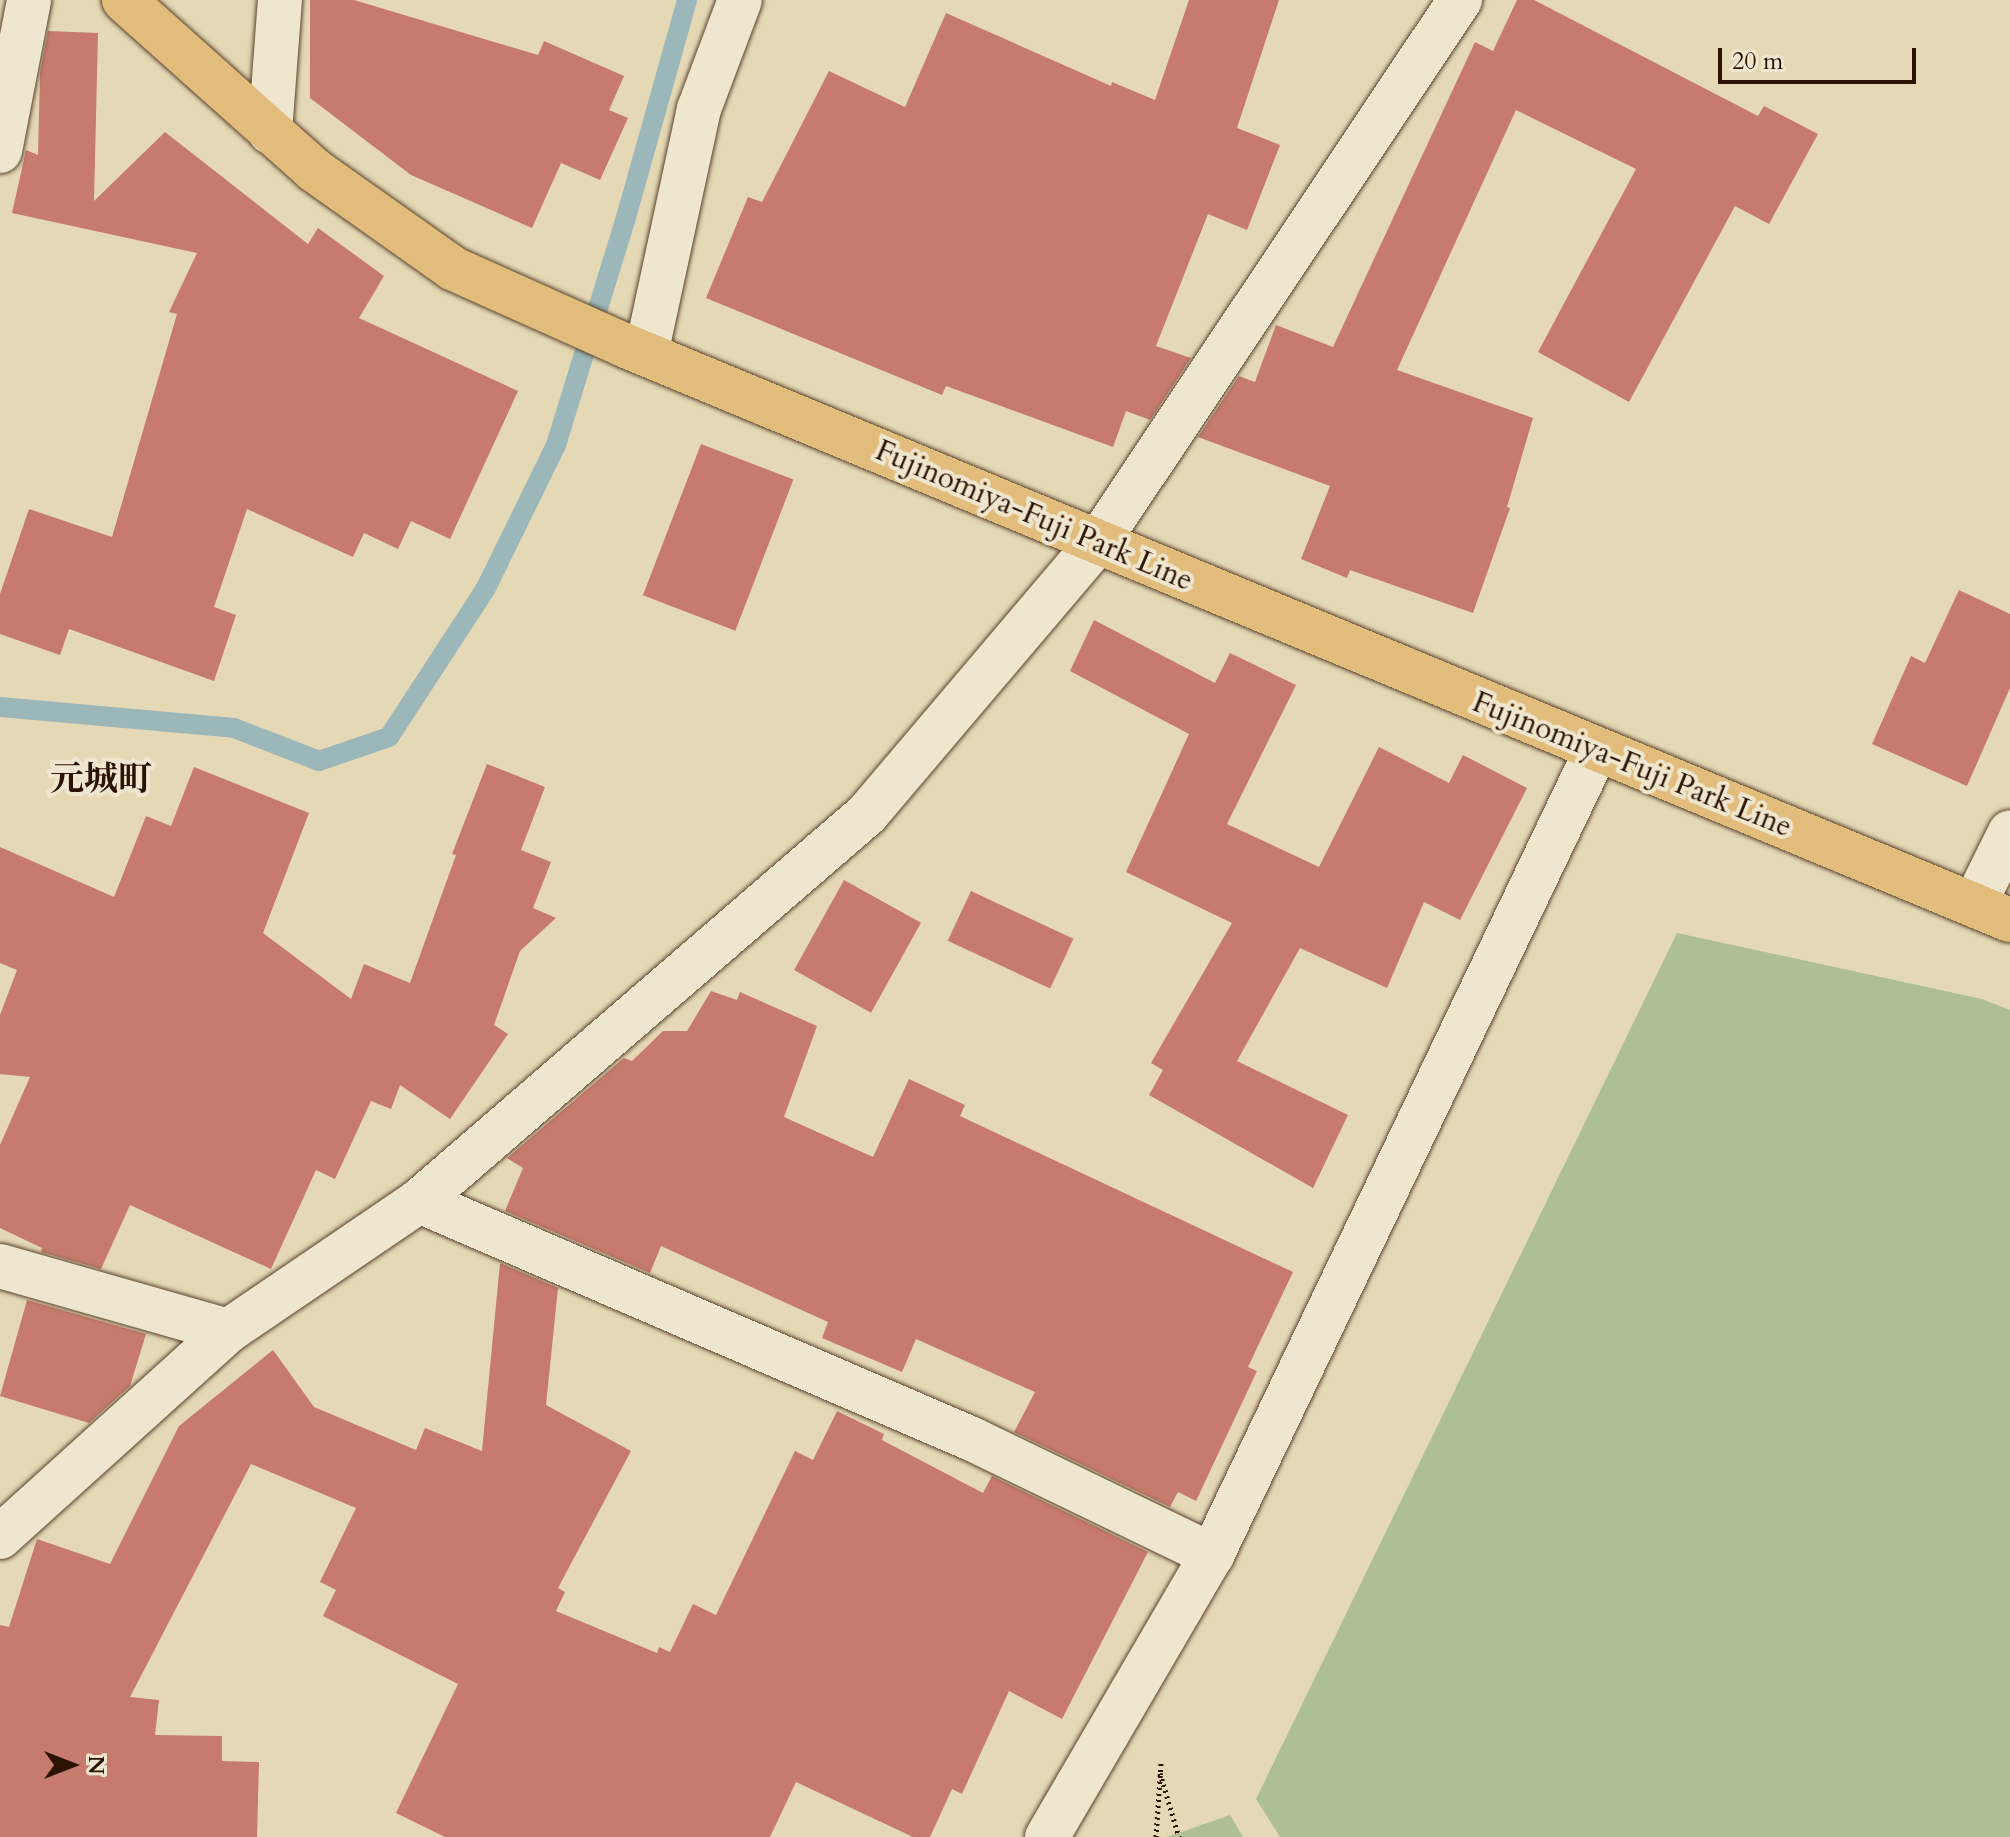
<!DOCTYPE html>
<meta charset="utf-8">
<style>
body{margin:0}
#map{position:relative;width:2010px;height:1837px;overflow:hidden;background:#e5d8b5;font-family:Cardo,"Noto Serif JP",serif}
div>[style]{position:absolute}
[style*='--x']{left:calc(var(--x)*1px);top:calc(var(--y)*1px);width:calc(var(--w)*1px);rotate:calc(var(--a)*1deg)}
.green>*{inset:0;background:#aec092}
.stream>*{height:20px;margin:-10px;padding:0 10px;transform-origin:10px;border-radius:10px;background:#9bb7b9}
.building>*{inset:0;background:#c67b6d;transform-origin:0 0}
.path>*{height:5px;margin-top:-2.5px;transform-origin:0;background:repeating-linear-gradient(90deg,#2c1300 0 2px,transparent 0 6px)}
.roads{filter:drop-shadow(0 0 2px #5a442d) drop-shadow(0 0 2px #5a442d)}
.minor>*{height:44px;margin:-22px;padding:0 22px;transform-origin:22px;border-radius:22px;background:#eee6cf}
.major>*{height:44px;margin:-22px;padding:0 22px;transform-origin:22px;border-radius:22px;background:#e2bc7a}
span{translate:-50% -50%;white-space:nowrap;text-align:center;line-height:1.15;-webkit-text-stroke:8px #eee6cf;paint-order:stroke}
.street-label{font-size:30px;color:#2c1300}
.quarter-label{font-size:34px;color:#2c1300;font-weight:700}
.north{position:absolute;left:32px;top:1725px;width:80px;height:80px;-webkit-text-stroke:6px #eee6cf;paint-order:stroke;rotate:90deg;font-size:22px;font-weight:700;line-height:32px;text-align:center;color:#2c1300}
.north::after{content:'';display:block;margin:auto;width:28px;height:36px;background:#2c1300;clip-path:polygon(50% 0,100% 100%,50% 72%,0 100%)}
.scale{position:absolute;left:1718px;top:48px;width:198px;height:36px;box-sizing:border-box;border:4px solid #2c1300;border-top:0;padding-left:10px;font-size:24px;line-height:28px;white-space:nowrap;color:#2c1300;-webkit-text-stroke:6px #eee6cf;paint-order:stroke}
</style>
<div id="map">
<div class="green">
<div style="clip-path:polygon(1677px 933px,1982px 999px,2010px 1010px,2010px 1837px,1280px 1837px,1256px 1799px)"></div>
<div style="clip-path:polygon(1230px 1815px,1243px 1837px,1167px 1837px)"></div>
</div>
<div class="stream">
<div style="--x:0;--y:707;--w:235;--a:5.1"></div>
<div style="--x:234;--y:728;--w:91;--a:21.2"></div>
<div style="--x:319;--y:761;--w:74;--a:-18.9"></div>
<div style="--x:389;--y:737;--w:176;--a:-56.9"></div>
<div style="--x:485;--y:590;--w:161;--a:-63.9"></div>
<div style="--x:556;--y:445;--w:234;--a:-72.9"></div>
<div style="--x:625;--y:221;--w:230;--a:-74.3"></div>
</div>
<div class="building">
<div style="clip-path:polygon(310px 0,354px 0,538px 55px,544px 41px,624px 76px,609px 110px,628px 118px,600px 180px,561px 163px,532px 228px,411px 175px,310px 98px)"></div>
<div style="clip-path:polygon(1189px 0,1279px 0,1237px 128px,1280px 145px,1247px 230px,1208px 214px,1156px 346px,1191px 358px,1150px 420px,1126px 411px,1113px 447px,946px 386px,942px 395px,706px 298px,748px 197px,762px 202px,829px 71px,905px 107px,946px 13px,1111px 86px,1112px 82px,1155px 100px)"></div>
<div style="clip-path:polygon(1517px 0,1534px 0,1758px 116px,1764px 106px,1818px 134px,1769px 224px,1735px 206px,1629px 402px,1538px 352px,1636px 169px,1516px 110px,1397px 370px,1533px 418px,1507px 507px,1510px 508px,1473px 613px,1350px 570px,1347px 578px,1301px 559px,1330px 486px,1198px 437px,1239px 376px,1255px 382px,1276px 325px,1333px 347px,1475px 42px,1493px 51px)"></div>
<div style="clip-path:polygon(48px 31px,98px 33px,94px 201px,165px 132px,308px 244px,318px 228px,384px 276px,359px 318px,518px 391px,450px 539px,411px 521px,398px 549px,364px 533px,353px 557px,247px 509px,214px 607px,236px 615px,214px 681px,69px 629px,60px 655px,0 634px,0 594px,29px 509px,112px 537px,177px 314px,169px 312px,197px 253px,12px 213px,26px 150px,38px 155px,40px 73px)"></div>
<div style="left:701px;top:444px;width:99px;height:162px;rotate:21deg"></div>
<div style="clip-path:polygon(1959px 590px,2010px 614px,2010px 688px,1967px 786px,1872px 744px,1911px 656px,1925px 663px)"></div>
<div style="clip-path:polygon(1094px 620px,1215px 683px,1230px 653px,1296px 685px,1227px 824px,1319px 867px,1379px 747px,1449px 783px,1463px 755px,1527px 788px,1460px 920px,1424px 902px,1387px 988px,1300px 948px,1237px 1061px,1348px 1115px,1313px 1188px,1149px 1095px,1163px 1070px,1151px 1063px,1232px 923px,1126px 872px,1189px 734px,1070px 671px)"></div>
<div style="clip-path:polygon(487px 764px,545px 787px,521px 850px,551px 862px,533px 908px,556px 918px,520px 951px,494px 1025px,508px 1034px,450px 1119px,400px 1085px,391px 1109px,371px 1101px,335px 1179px,316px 1170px,271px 1269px,130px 1205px,101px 1269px,41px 1252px,42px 1248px,0 1228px,0 1145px,30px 1077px,0 1074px,0 1015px,17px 970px,0 963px,0 847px,114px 897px,146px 816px,171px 826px,194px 767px,309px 813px,263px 933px,351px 999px,364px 964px,410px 983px,456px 855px,452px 854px)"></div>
<div style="left:844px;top:880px;width:88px;height:103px;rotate:29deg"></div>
<div style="left:971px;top:891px;width:113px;height:55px;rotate:25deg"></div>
<div style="clip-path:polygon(711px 991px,737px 1000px,740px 992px,817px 1026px,784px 1117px,873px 1157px,909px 1079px,965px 1105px,960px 1116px,1293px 1272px,1248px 1367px,1257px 1371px,1196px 1501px,1178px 1492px,1170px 1507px,1014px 1432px,1035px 1392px,916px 1339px,902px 1372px,822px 1338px,828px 1322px,661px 1246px,650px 1273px,505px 1211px,523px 1168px,507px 1158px,624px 1058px,632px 1061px,663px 1031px,687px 1031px)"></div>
<div style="clip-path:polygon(500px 1263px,558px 1288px,546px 1405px,631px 1451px,558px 1588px,565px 1592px,556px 1611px,657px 1653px,659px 1647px,670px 1652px,693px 1604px,716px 1615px,795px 1451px,813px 1460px,837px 1411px,884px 1434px,882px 1440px,983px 1493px,992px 1476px,1148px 1552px,1062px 1719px,1009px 1691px,962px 1794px,952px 1789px,930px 1837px,913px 1837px,796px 1782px,770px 1837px,445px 1837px,396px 1813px,458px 1684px,323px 1616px,336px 1590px,320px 1582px,356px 1508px,251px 1464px,130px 1697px,159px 1700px,155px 1735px,222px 1736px,222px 1761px,259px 1762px,257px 1837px,0 1837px,0 1625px,9px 1627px,37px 1539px,110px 1564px,179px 1426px,273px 1350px,314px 1407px,416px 1450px,425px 1428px,482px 1451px)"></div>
<div style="clip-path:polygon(27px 1300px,146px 1334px,130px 1386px,89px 1423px,0 1396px)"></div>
</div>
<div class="path">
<div style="--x:1160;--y:1773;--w:67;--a:73.5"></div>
<div style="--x:1156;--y:1837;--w:74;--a:-86.1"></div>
</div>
<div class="roads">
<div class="minor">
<div style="--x:270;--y:132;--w:132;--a:-85.7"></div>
<div style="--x:0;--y:151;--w:154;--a:-79.1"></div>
<div style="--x:646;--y:354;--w:251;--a:-77.8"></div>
<div style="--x:699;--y:109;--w:116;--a:-69.4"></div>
<div style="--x:1974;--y:905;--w:81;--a:-63.7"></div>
<div style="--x:419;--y:1201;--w:602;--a:23.29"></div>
<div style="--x:972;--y:1439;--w:267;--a:25.8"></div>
<div style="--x:0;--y:1266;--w:237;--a:15.9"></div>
<div style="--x:0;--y:1537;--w:307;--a:-42.1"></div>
<div style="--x:228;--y:1331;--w:231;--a:-34.2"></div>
<div style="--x:419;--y:1201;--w:592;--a:-40.82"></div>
<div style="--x:867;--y:814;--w:357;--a:-49.7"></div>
<div style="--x:1098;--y:542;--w:652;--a:-56.26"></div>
<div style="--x:1047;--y:1837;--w:327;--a:-59.7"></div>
<div style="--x:1212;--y:1555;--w:891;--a:-64.47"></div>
</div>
<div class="major">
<div style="--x:124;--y:0;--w:255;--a:41.8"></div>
<div style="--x:314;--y:170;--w:171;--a:35.3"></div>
<div style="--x:454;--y:269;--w:188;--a:24.1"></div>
<div style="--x:626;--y:346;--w:1498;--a:22.53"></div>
</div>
</div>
<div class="street-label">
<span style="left:1034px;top:516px;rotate:23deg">Fujinomiya-Fuji Park Line</span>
<span style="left:1632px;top:765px;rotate:22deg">Fujinomiya-Fuji Park Line</span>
</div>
<div class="quarter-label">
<span style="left:101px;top:780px">元城町</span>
</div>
<div class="north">N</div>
<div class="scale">20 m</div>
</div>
